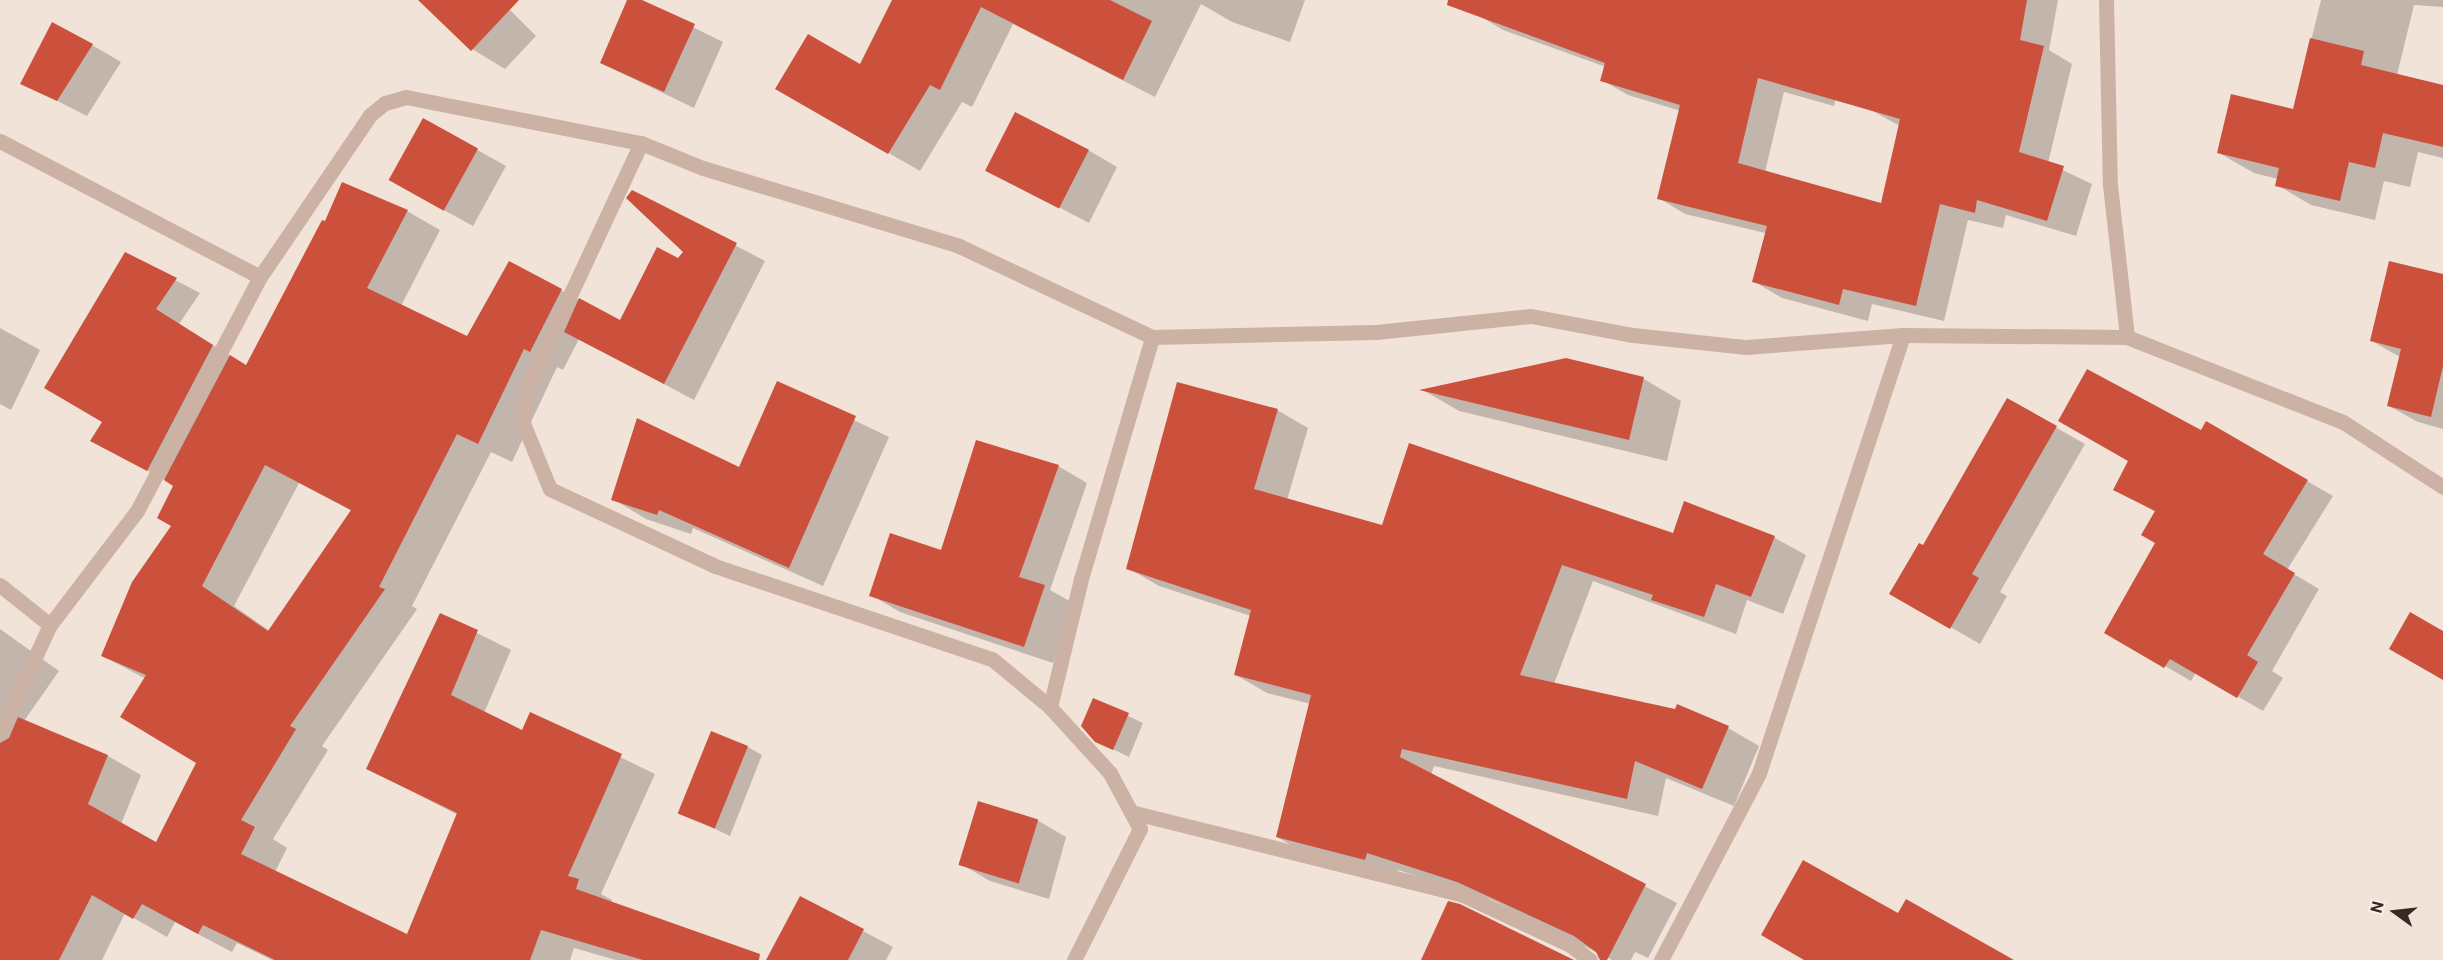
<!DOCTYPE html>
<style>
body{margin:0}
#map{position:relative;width:2443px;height:960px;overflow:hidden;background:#f2e3d8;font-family:Roboto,sans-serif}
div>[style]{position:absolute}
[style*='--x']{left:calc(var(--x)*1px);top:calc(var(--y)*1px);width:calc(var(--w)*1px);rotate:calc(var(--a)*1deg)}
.shadow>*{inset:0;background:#0003}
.building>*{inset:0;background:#cc513d;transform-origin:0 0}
.minor>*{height:15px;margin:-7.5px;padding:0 7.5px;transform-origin:7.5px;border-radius:7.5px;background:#cbb2a4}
span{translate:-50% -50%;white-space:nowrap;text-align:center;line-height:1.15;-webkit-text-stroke:5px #faeee5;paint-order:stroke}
.north{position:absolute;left:2365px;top:882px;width:60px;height:60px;-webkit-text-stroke:4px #faeee5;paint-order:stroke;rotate:285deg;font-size:16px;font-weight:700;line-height:24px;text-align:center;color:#362926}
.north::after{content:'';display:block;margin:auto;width:21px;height:27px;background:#362926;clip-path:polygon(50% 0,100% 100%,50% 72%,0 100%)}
</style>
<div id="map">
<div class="shadow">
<div style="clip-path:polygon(420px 0,500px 0,536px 36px,505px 69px,472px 49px)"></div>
<div style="clip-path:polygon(629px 0,638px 0,723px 42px,694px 108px,601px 63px)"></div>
<div style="clip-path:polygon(894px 0,1305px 0,1290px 42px,1232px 22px,1201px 4px,1155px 97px,1013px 24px,972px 107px,962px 102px,920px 171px,777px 89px,861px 66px)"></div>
<div style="clip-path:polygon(1482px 0,1855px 0,1834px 106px,1784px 92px,1765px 172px,1807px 243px,1685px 214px,1659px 198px,1681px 111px,1628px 95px,1602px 80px,1606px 67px,1503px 30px,1476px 14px)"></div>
<div style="clip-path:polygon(1905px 0,2058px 0,2049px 50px,2072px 64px,2048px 163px,2092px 184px,2076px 236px,2006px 215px,2003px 228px,1968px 220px,1944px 321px,1872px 304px,1868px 321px,1782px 298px,1753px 281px,1882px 204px,1900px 126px,1871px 110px)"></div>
<div style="clip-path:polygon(2321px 0,2443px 0,2443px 7px,2414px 5px,2397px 75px,2443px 86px,2443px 158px,2418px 152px,2410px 187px,2384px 181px,2375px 220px,2311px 205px,2277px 185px,2278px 179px,2254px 173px,2219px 153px,2294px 111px)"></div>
<div style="clip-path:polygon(92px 45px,121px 62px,87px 116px,22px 83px)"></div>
<div style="clip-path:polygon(424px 120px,506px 166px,473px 226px,420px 197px)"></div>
<div style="clip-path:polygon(1088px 150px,1117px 167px,1089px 223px,988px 170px)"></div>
<div style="clip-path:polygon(evenodd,633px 192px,765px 261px,694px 400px,579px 339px,563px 370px,557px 367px,512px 462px,491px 452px,412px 606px,417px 609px,322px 746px,328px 750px,273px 839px,287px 848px,275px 872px,407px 936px,458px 815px,368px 769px,441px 615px,511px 650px,484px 713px,523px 732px,531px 714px,655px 774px,601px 894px,612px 900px,611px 903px,731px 960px,616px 960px,574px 948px,570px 960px,272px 960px,237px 943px,232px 952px,175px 922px,167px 937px,125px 913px,102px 960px,0 960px,0 629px,59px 671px,24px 721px,108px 756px,141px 775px,121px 824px,156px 844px,198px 763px,146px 679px,103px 656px,173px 526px,175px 485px,116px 454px,104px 421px,125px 254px,200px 293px,179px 324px,247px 366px,407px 211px,440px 230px,401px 306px,468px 338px,510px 263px,620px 322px,685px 252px,633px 192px,299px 483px,352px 511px,270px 631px,234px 606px,299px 483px)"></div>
<div style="clip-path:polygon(2443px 275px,2443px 429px,2418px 422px,2389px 406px,2400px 357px,2372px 341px)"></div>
<div style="clip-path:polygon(0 328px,40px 350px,11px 410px,0 404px)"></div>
<div style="clip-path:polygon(1566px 360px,1644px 379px,1681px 401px,1667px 461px,1459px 411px,1423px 390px)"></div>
<div style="clip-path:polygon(777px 383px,889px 437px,823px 586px,693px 528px,691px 534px,646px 519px,613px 499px,740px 469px)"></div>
<div style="clip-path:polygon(2007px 400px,2085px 444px,2000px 592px,2007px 596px,1980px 644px,1891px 593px,1924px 547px)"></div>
<div style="clip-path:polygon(1277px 410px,1308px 428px,1287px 500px,1383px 526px,1674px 535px,1684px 503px,1775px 538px,1806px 555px,1783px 614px,1747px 600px,1736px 634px,1593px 581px,1554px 684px,1728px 728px,1759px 746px,1734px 806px,1666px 778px,1658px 816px,1434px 766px,1431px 775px,1677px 903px,1648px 958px,1635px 952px,1631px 960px,1612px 960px,1490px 899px,1398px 870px,1396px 877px,1308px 855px,1277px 837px,1311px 704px,1267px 693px,1236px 675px,1251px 616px,1159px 586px,1128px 568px)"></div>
<div style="clip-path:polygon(2206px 423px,2333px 496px,2287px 570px,2319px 589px,2272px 671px,2283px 678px,2263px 711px,2196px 672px,2191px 681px,2106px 632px,2157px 542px,2156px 512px,2115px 489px,2201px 432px)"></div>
<div style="clip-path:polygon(1058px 466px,1087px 483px,1050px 590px,1073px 603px,1053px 663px,900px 612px,871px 595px,942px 552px)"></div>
<div style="clip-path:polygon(1094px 700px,1143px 723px,1129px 757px,1096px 741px)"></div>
<div style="clip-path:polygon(748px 747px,762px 755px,730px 836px,679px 812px)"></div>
<div style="clip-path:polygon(1037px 820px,1066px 837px,1049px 899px,990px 881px,961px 864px)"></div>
<div style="clip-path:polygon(801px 898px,893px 947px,886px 960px,768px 960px)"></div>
</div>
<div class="building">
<div style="clip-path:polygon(418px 0,519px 0,471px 51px)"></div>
<div style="clip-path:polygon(627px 0,642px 0,695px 24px,664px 92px,600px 63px)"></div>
<div style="clip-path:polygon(892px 0,1110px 0,1152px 21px,1123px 80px,981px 7px,940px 90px,930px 85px,888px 154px,775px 89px,808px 34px,860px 64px)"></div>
<div style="clip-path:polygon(evenodd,1448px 0,2027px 0,2020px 40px,2044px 46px,2019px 152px,2064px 166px,2047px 221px,1977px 200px,1975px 213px,1940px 204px,1916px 306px,1843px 289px,1839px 305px,1752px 282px,1767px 226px,1657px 199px,1680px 105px,1600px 81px,1605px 63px,1447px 5px,1448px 0,1758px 78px,1900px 119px,1881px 203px,1738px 163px,1758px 78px)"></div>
<div style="clip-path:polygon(52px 22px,93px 44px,57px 101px,20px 84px)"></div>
<div style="clip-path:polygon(2310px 38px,2364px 51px,2361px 65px,2443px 85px,2443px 147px,2383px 133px,2375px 168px,2349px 162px,2340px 201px,2275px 186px,2279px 168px,2217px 153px,2231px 94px,2293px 109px)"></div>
<div style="left:1015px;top:112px;width:83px;height:66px;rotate:27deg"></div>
<div style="left:423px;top:118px;width:63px;height:71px;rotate:29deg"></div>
<div style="clip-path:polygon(evenodd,342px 182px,408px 210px,367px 288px,467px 336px,509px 261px,562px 289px,530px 352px,524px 349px,478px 444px,457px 434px,379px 587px,385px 589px,290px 726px,296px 729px,241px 820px,255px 827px,241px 854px,407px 934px,457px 813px,366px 769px,440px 613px,478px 630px,451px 695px,522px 730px,530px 712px,622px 754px,568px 876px,579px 879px,576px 889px,760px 954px,759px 960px,643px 960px,541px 930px,530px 960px,275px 960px,203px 925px,198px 934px,142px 904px,133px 919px,92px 895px,59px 960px,0 960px,0 743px,9px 738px,18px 717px,108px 755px,88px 804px,156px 842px,196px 763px,120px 717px,146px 675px,101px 656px,132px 582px,171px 526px,157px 518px,173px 486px,164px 480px,230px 355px,246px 365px,322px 220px,325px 221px,342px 182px,265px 465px,351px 510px,268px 631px,202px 586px,265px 465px)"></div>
<div style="clip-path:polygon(632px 190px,737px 243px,664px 384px,564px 332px,579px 298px,620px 320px,657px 247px,678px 258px,683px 252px,626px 198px)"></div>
<div style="clip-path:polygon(125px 252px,177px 278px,156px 309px,213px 345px,147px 471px,90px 441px,102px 422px,44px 388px)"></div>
<div style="clip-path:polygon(2389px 261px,2443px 274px,2443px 366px,2431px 417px,2387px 406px,2401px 349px,2370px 341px)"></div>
<div style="clip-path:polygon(1566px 358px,1644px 377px,1629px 440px,1419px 390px)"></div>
<div style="clip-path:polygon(2087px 369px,2201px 430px,2206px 421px,2308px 480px,2263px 554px,2295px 573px,2247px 655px,2258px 662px,2237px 698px,2170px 659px,2164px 668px,2104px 633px,2155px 543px,2141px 535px,2155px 511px,2113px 490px,2128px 461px,2058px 421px)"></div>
<div style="clip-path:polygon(777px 381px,856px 416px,789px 568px,659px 510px,657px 515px,611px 500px,637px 418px,739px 467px)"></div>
<div style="clip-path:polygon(1177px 382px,1278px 409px,1254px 489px,1382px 525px,1409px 443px,1673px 533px,1684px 501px,1775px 536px,1751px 597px,1716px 584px,1704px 617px,1651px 600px,1653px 595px,1562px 565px,1520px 675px,1675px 709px,1677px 704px,1729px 726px,1702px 789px,1635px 761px,1627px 799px,1402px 749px,1400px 757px,1646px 884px,1607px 960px,1600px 960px,1596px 952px,1574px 936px,1457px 882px,1367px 853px,1365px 860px,1276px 837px,1311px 695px,1234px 675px,1251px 610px,1126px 569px)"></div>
<div style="clip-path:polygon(2007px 398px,2057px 426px,1972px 574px,1979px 578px,1950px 629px,1889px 594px,1919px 543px,1923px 545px)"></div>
<div style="clip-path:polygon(976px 440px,1059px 465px,1019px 577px,1045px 585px,1024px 647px,869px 596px,890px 533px,941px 550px)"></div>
<div style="clip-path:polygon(2410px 612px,2443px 631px,2443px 680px,2389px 649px)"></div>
<div style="clip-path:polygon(1093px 698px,1129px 713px,1113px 750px,1095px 742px,1081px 726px)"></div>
<div style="left:711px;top:731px;width:40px;height:89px;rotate:22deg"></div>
<div style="left:978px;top:801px;width:63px;height:67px;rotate:17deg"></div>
<div style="clip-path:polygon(1803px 860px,1898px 913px,1906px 899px,2014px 960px,1804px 960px,1761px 935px)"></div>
<div style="clip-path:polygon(800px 896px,864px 929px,848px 960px,766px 960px)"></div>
<div style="clip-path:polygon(1448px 901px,1460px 904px,1574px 960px,1421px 960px)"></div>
</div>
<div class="minor">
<div style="--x:2106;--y:0;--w:185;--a:88.8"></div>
<div style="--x:2110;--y:185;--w:153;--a:83.6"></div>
<div style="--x:0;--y:141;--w:293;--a:27.6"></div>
<div style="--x:641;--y:143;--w:270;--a:115"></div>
<div style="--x:527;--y:388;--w:35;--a:97"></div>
<div style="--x:523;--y:423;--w:71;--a:67.8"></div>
<div style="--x:550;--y:489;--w:182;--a:25"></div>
<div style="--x:715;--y:566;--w:292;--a:18.6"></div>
<div style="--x:992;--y:659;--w:75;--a:39.6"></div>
<div style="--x:0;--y:585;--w:64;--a:38.7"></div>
<div style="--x:0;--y:733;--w:119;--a:-65.2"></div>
<div style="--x:50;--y:625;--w:143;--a:-52.7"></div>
<div style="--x:137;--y:511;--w:264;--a:-62.3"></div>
<div style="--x:260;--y:277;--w:196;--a:-55.8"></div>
<div style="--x:370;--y:115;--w:19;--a:-39"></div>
<div style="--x:385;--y:103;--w:22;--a:-16"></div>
<div style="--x:406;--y:97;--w:239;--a:11.1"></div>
<div style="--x:641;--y:143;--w:67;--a:22"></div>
<div style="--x:703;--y:168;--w:268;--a:16.9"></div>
<div style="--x:959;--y:246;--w:213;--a:25.2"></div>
<div style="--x:1152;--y:337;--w:224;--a:-1.3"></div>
<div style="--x:1376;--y:332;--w:156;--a:-5.9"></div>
<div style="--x:1531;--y:316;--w:104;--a:10.6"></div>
<div style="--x:1633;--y:335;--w:114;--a:6.1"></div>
<div style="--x:1746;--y:347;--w:157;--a:-4.4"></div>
<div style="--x:1131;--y:812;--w:342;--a:14"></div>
<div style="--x:1463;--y:895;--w:118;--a:25"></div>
<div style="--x:1570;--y:945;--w:25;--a:37"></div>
<div style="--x:1074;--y:960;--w:147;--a:-63.3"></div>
<div style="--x:1140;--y:829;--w:64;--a:-118.2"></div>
<div style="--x:1110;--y:773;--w:89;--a:-132.3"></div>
<div style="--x:1050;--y:707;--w:132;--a:-76.4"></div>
<div style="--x:1081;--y:579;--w:252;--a:-73.6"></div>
<div style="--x:1661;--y:960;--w:211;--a:-62.3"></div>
<div style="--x:1759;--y:773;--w:461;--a:-71.8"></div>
<div style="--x:1903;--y:335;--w:224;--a:0.5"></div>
<div style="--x:2127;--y:337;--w:232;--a:21.5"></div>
<div style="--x:2343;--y:422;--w:119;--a:33"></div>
</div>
<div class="north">N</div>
</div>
